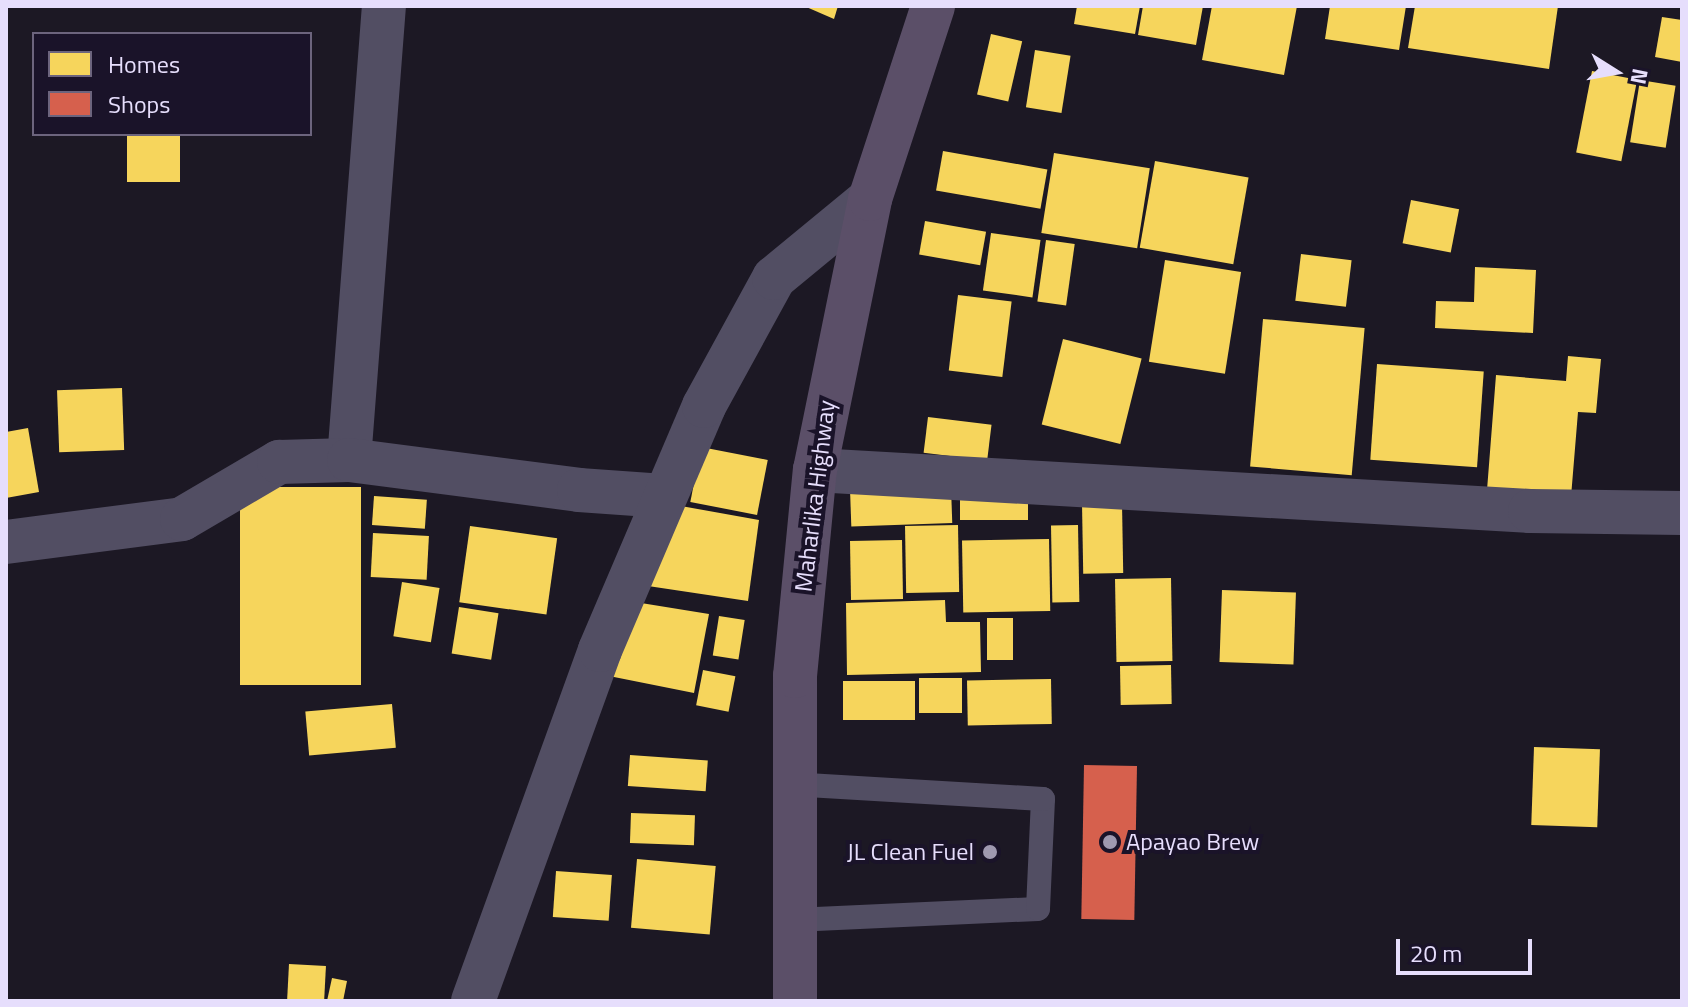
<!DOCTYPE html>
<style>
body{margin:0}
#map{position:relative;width:1688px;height:1007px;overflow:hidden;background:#1c1824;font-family:"Titillium Web",sans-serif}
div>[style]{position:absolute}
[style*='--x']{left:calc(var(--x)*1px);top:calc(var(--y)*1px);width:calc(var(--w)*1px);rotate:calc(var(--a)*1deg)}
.homes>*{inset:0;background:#f6d55c;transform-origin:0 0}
.shops>*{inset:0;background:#d6604d;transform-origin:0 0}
.service>*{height:24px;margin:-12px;padding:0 12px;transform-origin:12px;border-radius:12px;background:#524e63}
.minor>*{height:44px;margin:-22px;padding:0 22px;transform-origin:22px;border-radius:22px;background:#524e63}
.primary>*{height:44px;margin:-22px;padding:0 22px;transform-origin:22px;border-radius:22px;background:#5b4f68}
.dots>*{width:22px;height:22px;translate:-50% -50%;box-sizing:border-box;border:4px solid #1a1329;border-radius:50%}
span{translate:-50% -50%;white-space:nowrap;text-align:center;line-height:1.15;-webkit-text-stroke:8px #1a1329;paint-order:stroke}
.street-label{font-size:24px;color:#e6defc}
.poi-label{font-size:24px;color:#e6defc}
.left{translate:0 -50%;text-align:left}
.right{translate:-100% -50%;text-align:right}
.frame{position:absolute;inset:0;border:8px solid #e6defc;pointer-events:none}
.legend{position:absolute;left:32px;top:32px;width:280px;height:104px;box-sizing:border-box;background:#1a1329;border:2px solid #6c647d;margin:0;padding:10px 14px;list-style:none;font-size:24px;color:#e6defc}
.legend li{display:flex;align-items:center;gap:16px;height:40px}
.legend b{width:40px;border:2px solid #6c647d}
.north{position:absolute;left:1576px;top:32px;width:80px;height:80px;-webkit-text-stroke:6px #1a1329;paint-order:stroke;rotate:101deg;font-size:22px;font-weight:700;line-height:32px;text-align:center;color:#e6defc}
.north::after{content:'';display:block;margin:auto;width:28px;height:36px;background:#e6defc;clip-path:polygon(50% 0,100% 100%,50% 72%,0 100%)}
.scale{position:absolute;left:1396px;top:939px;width:136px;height:36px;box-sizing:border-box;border:4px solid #e6defc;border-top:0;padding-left:10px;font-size:24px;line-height:28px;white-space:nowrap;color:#e6defc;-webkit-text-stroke:6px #1a1329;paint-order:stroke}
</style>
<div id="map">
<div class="homes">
<div style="clip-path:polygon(804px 6px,838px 6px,834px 19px)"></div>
<div style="clip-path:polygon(1077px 6px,1140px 6px,1135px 34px,1074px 24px)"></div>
<div style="clip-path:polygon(1143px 6px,1203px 6px,1196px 45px,1138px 35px)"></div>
<div style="clip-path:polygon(1212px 6px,1297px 6px,1284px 75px,1202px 60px)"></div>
<div style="clip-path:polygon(1330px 6px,1406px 6px,1399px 50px,1325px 39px)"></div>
<div style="clip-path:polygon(1415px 6px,1558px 6px,1549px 69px,1408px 48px)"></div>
<div style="clip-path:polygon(1662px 17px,1682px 20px,1682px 62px,1655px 57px)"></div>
<div style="left:991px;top:34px;width:32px;height:62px;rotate:13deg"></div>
<div style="left:1035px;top:50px;width:36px;height:58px;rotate:9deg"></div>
<div style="left:1592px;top:71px;width:46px;height:83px;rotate:11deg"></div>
<div style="left:1640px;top:80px;width:36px;height:63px;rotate:9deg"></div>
<div style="left:127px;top:134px;width:53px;height:48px"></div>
<div style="left:943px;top:151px;width:106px;height:40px;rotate:10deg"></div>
<div style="left:1054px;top:153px;width:97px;height:81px;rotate:9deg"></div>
<div style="left:1155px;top:161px;width:95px;height:88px;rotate:10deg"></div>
<div style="left:1411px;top:200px;width:49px;height:44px;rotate:11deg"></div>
<div style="left:925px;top:221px;width:62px;height:34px;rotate:10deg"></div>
<div style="left:991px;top:233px;width:50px;height:58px;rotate:8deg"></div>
<div style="left:1046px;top:240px;width:29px;height:62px;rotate:8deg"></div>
<div style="left:1301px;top:254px;width:51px;height:47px;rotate:7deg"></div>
<div style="left:1165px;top:260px;width:77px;height:103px;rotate:9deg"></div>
<div style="clip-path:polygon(1475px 267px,1536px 270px,1533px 333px,1435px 328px,1436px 301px,1474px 302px)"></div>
<div style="left:958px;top:295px;width:54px;height:76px;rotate:7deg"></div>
<div style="left:1263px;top:319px;width:102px;height:148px;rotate:5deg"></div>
<div style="left:1063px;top:339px;width:81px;height:88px;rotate:14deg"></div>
<div style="clip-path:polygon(1568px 356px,1601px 359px,1596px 413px,1578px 412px,1571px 497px,1487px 490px,1496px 375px,1566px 381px)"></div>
<div style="left:1377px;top:364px;width:107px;height:96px;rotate:4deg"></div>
<div style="left:122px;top:388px;width:62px;height:65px;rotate:88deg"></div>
<div style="left:928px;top:417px;width:64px;height:36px;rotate:7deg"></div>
<div style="clip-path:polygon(28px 428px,39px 492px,6px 498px,6px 432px)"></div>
<div style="left:701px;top:447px;width:68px;height:56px;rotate:11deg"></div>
<div style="left:240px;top:487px;width:121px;height:198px"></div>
<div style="left:951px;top:487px;width:36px;height:101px;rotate:88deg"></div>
<div style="left:1028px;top:491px;width:29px;height:68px;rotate:90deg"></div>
<div style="left:374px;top:496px;width:53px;height:29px;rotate:4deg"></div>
<div style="left:1122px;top:503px;width:70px;height:40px;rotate:89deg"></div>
<div style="clip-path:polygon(681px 506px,759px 520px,748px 601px,648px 586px)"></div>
<div style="left:958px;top:525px;width:67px;height:53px;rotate:89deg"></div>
<div style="left:1078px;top:525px;width:77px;height:27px;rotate:89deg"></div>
<div style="left:470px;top:526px;width:88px;height:77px;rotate:8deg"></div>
<div style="left:373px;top:533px;width:56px;height:44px;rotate:3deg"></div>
<div style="left:1049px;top:539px;width:72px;height:87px;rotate:89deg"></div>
<div style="left:902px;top:540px;width:59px;height:52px;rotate:89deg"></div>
<div style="left:1171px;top:578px;width:83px;height:56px;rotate:89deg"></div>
<div style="left:402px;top:582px;width:38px;height:55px;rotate:9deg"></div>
<div style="left:1222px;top:590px;width:74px;height:72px;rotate:2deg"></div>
<div style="clip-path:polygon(945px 600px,946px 622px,980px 622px,981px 672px,847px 675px,846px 603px)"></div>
<div style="clip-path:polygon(641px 603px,709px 614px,694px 693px,609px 676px)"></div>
<div style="left:459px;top:607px;width:40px;height:47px;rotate:9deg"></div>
<div style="left:719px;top:616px;width:26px;height:40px;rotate:9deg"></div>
<div style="left:1013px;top:618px;width:42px;height:26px;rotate:90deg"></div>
<div style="left:1171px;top:665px;width:39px;height:51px;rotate:89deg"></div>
<div style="left:703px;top:670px;width:33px;height:36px;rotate:11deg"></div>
<div style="left:962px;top:678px;width:35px;height:43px;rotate:90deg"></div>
<div style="left:1051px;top:679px;width:45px;height:84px;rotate:89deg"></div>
<div style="left:915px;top:681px;width:39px;height:72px;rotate:90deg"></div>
<div style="left:392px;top:704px;width:44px;height:87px;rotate:85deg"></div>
<div style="left:1534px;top:747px;width:66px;height:78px;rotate:2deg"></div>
<div style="left:630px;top:755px;width:78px;height:31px;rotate:4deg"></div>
<div style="left:631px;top:813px;width:64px;height:30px;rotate:2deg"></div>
<div style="left:637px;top:859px;width:79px;height:69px;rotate:5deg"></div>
<div style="left:556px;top:871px;width:56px;height:46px;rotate:4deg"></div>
<div style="left:289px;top:964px;width:37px;height:37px;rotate:3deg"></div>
<div style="clip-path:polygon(332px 978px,347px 981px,343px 1001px,327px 1001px)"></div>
</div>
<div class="shops">
<div style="left:1084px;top:765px;width:53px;height:154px;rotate:1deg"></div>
</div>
<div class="service">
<div style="--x:794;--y:920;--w:244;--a:-2.6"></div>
<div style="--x:1038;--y:909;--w:110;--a:-87.4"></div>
<div style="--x:1043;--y:799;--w:249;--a:-176.6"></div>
</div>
<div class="minor">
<div style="--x:349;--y:460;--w:455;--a:-85.6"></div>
<div style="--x:815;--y:470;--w:716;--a:3.28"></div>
<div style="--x:1530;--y:511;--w:152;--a:0.8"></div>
<div style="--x:6;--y:542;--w:177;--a:-7.4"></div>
<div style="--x:182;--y:519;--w:113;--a:-30.4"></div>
<div style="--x:279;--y:462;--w:70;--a:-1.6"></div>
<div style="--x:349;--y:460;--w:232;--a:7.4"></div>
<div style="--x:579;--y:490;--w:85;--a:4"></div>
<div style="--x:473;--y:1001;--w:373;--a:-70.1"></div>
<div style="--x:600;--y:650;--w:265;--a:-66.9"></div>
<div style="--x:704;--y:406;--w:146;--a:-61.3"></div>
<div style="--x:774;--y:278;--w:124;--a:-39.5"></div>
</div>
<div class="primary">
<div style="--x:795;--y:1001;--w:325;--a:-90"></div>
<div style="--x:795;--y:676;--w:207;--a:-84.5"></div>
<div style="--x:815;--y:470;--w:277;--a:-78.5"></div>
<div style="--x:870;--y:199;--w:203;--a:-71.9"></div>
</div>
<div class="dots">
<div style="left:1110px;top:842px;background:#9f99b0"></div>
<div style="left:990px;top:852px;background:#9f99b0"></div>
</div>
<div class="street-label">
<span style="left:815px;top:496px;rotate:-83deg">Maharlika Highway</span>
</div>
<div class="poi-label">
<span class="left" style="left:1126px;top:842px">Apayao Brew</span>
<span class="right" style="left:974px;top:852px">JL Clean Fuel</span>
</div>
<div class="frame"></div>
<ul class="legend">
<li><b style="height:22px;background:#f6d55c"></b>Homes</li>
<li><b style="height:22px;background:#d6604d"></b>Shops</li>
</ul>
<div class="north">N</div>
<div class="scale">20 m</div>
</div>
